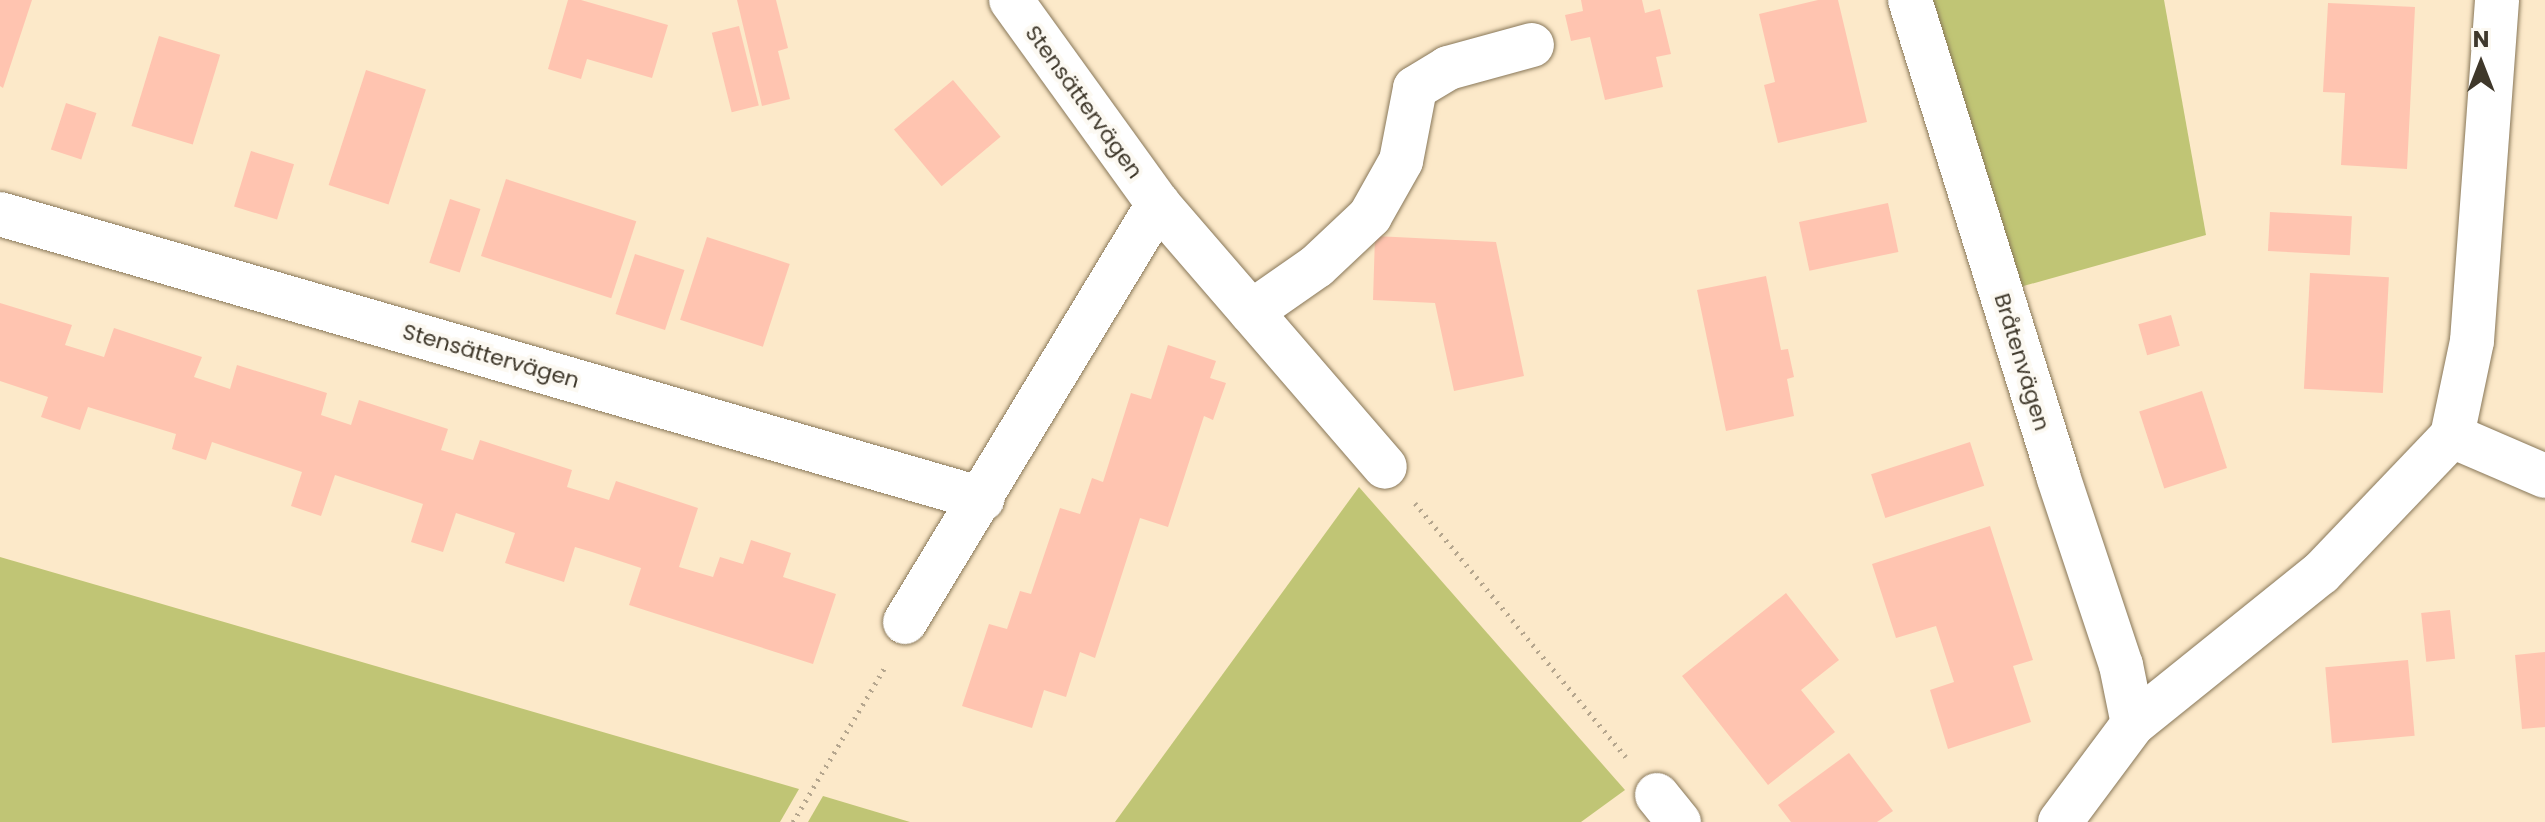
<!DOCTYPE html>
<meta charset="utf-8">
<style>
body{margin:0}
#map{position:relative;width:2545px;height:822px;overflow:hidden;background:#fce9c9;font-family:Poppins,sans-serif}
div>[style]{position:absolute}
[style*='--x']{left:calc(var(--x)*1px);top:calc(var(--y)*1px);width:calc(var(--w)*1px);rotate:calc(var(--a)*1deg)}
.green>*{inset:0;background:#c0c575}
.building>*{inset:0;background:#ffc4b0;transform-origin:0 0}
.path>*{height:5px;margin-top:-2.5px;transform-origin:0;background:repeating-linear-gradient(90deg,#b5a68e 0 2px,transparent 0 8px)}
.roads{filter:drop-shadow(0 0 2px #887759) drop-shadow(0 0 2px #887759)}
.street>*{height:44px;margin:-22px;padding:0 22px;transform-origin:22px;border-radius:22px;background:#fff}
span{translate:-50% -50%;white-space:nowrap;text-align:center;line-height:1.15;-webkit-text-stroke:8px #fcf9f2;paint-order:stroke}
.street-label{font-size:22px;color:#3f382b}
.north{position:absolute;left:2441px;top:24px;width:80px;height:80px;-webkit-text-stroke:6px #fcf9f2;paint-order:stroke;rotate:0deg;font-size:22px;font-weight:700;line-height:32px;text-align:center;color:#3f382b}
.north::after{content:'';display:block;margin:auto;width:28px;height:36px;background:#3f382b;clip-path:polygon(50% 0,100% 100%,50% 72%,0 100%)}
</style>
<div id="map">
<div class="green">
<div style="clip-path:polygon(1927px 0,2164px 0,2206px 235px,2013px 289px)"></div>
<div style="clip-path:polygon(1359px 487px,1625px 790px,1581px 822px,1115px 822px)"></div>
<div style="clip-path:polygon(0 557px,799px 789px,780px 822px,0 822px)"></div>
<div style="clip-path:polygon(823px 796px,910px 822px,808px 822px)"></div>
</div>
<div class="building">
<div style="clip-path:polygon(0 0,32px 0,3px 88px,0 86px)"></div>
<div style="clip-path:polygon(568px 0,581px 0,668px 25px,652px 78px,587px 59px,581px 79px,548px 69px)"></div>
<div style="clip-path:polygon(737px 0,776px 0,788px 48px,778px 51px,790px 99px,762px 106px)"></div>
<div style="clip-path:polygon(1581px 0,1642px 0,1645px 13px,1660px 9px,1671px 54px,1656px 57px,1663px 87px,1605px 100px,1590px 37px,1571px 41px,1565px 15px,1583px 11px)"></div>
<div style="clip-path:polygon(1818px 0,1838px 0,1867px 122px,1778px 143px,1764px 85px,1775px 82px,1759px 14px)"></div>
<div style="clip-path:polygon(2328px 3px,2415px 7px,2407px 169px,2341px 165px,2345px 93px,2323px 92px)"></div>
<div style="left:739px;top:26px;width:82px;height:28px;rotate:76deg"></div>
<div style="left:159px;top:36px;width:64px;height:94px;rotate:17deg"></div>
<div style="left:366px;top:70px;width:63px;height:121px;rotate:18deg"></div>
<div style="left:953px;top:80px;width:74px;height:77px;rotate:50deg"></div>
<div style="left:66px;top:103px;width:32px;height:49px;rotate:18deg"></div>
<div style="left:251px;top:151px;width:45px;height:58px;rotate:17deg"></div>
<div style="left:506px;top:179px;width:137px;height:81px;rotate:18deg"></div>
<div style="left:450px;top:199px;width:32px;height:67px;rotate:18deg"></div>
<div style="left:1888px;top:203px;width:50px;height:91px;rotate:78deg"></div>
<div style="left:2270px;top:212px;width:82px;height:39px;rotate:3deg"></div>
<div style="clip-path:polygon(1375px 236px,1496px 242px,1524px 376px,1454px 391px,1435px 303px,1373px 300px)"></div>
<div style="left:707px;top:237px;width:87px;height:87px;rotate:18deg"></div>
<div style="left:635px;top:254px;width:52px;height:63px;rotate:18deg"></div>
<div style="left:2310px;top:273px;width:79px;height:116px;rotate:3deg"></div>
<div style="clip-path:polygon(1766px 276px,1781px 350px,1788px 349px,1794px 377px,1787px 379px,1794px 416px,1726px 431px,1697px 290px)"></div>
<div style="clip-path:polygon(0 303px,72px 325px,65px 345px,104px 357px,114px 328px,202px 357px,194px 377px,230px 389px,237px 365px,327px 393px,321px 415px,351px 425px,359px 400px,448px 429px,441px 450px,473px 460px,480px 440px,572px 470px,567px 487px,609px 500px,616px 481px,698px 508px,679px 567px,713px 577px,720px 557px,743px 564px,751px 540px,791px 553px,783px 577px,836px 594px,813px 664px,629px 605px,641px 568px,592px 552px,575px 547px,564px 582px,505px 563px,515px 533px,456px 513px,443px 552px,411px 542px,423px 504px,335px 475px,321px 516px,291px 506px,302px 472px,212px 442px,206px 460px,172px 449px,176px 434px,88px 407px,80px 430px,41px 417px,48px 397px,0 381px)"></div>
<div style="left:2171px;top:315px;width:32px;height:34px;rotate:74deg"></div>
<div style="clip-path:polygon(1168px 345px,1216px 361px,1210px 378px,1226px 383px,1213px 420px,1204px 416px,1168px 527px,1140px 518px,1095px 658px,1080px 652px,1066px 697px,1044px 690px,1032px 728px,962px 706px,989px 624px,1007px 629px,1020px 591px,1031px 594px,1060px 508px,1080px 514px,1092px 478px,1103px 482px,1131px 393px,1151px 399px)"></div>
<div style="left:2202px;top:391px;width:81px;height:66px;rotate:72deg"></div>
<div style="left:1970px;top:442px;width:46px;height:104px;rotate:72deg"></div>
<div style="clip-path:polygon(1990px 526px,2033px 660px,2013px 666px,2031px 722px,1948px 749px,1930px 690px,1954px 682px,1936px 626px,1896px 638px,1872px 564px)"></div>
<div style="clip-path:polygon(1786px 593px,1839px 660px,1801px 690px,1835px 732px,1768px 785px,1682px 676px)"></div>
<div style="left:2450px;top:610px;width:49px;height:29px;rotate:84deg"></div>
<div style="clip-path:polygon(2545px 652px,2545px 727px,2522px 729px,2515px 655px)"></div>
<div style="left:2408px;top:660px;width:76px;height:83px;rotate:85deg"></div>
<div style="clip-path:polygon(1849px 753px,1893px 811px,1877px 822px,1791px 822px,1778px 805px)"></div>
</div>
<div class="path">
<div style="--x:1415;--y:503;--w:330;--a:50.3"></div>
<div style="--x:793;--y:822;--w:180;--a:-59.3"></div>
</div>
<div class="roads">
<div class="street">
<div style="--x:1011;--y:0;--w:251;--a:54.2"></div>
<div style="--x:1158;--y:204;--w:347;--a:49.2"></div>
<div style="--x:1910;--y:0;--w:498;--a:72.7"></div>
<div style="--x:2058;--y:476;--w:199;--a:71.6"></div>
<div style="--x:2121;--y:665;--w:60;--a:78.5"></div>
<div style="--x:0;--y:214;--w:1023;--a:16.18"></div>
<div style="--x:1251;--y:312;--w:80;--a:-34.9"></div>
<div style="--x:1317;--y:266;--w:73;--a:-43.3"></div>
<div style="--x:1370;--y:216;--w:63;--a:-60.6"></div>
<div style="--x:1401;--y:161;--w:74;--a:-79.1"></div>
<div style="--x:1415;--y:88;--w:39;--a:-31"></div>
<div style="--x:1448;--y:68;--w:87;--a:-15.3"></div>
<div style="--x:2452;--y:436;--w:101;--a:23.3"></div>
<div style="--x:905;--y:622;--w:489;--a:-58.8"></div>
<div style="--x:1657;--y:795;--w:35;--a:51"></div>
<div style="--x:2060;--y:822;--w:122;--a:-53.3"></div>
<div style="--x:2133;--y:724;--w:241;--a:-38.8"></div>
<div style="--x:2321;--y:573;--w:190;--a:-46.3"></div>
<div style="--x:2452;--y:436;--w:97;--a:-78.1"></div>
<div style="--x:2472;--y:341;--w:342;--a:-85.8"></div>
</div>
</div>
<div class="street-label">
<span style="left:1084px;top:102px;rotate:54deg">Stensättervägen</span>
<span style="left:491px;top:356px;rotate:16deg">Stensättervägen</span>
<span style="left:2022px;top:362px;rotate:73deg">Bråtenvägen</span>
</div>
<div class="north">N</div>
</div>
